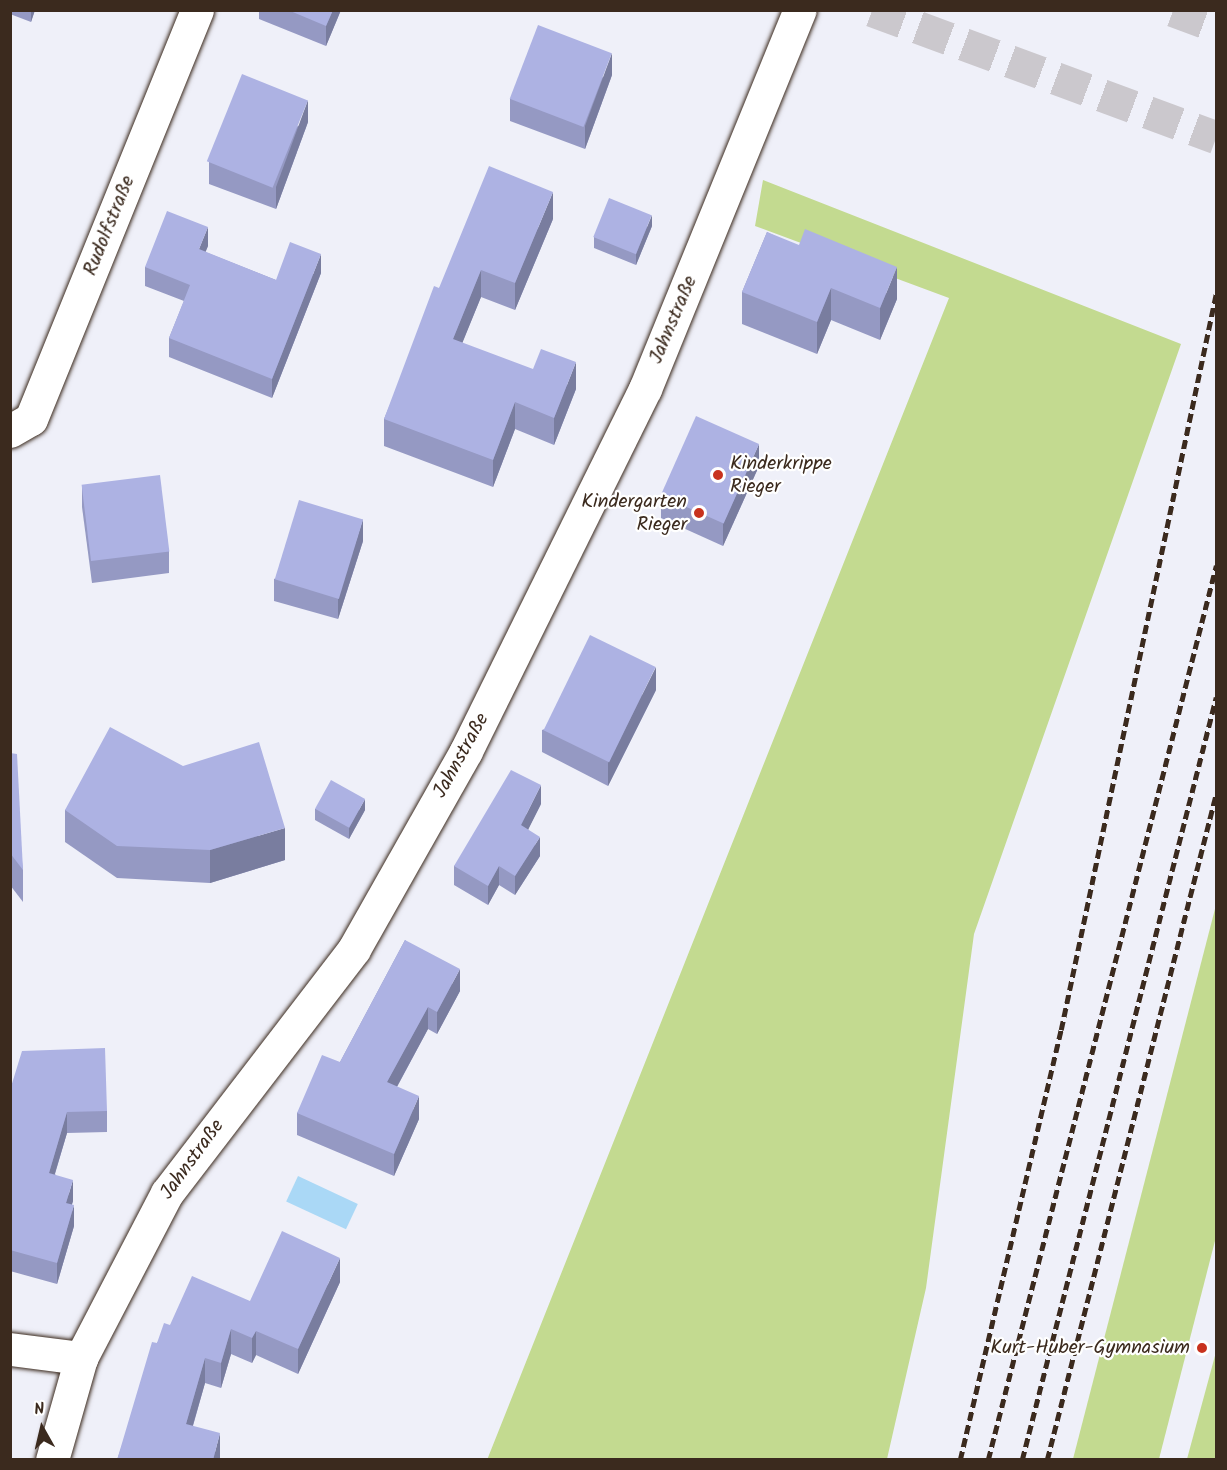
<!DOCTYPE html>
<meta charset="utf-8">
<style>
body{margin:0}
#map{position:relative;width:1227px;height:1470px;overflow:hidden;background:#eff0f9;font-family:Kalam,sans-serif}
div>[style]{position:absolute}
[style*='--x']{left:calc(var(--x)*1px);top:calc(var(--y)*1px);width:calc(var(--w)*1px);rotate:calc(var(--a)*1deg)}
.green>*{inset:0;background:#c3da90}
.water>*{inset:0;background:#aad8f6;transform-origin:0 0}
.highway-tunnel>*{height:33px;margin-top:-16.5px;transform-origin:0;background:repeating-linear-gradient(90deg,#cbc8cd 0 33px,transparent 0 49px)}
.roads{filter:drop-shadow(0 0 2px #3b2a1e) drop-shadow(0 0 2px #3b2a1e)}
.minor>*{height:33px;margin:-16.5px;padding:0 16.5px;transform-origin:16.5px;border-radius:16.5px;background:#fff}
.rail>*{height:4.5px;margin-top:-2.25px;transform-origin:0;background:repeating-linear-gradient(90deg,#3b2a1e 0 9px,transparent 0 13.5px)}
.wall>*{inset:0;background:#9599c3}
.shaded-wall>*{inset:0;background:#797d9f}
.building>*{inset:0;background:#adb2e3;transform-origin:0 0}
.dots>*{width:16px;height:16px;translate:-50% -50%;box-sizing:border-box;border:3px solid #fff;border-radius:50%}
span{translate:-50% -50%;white-space:nowrap;text-align:center;line-height:1.15;-webkit-text-stroke:4.5px #fff;paint-order:stroke}
.street-label{font-size:20px;color:#3b2a1e}
.poi-label{font-size:20px;color:#3b2a1e}
.left{translate:0 -50%;text-align:left}
.right{translate:-100% -50%;text-align:right}
.frame{position:absolute;inset:0;border:12px solid #3b2a1e;pointer-events:none}
.north{position:absolute;left:12px;top:1398px;width:60px;height:60px;-webkit-text-stroke:4px #fff;paint-order:stroke;rotate:352deg;font-size:16px;font-weight:700;line-height:24px;text-align:center;color:#3b2a1e}
.north::after{content:'';display:block;margin:auto;width:21px;height:27px;background:#3b2a1e;clip-path:polygon(50% 0,100% 100%,50% 72%,0 100%)}
</style>
<div id="map">
<div class="green">
<div style="clip-path:polygon(763px 180px,1181px 344px,974px 934px,926px 1288px,887px 1459px,487px 1460px,949px 298px,755px 226px)"></div>
<div style="clip-path:polygon(1216px 905px,1216px 1237px,1159px 1459px,1073px 1459px)"></div>
<div style="clip-path:polygon(1216px 1352px,1216px 1459px,1187px 1459px)"></div>
</div>
<div class="water">
<div style="left:298px;top:1176px;width:66px;height:28px;rotate:25deg"></div>
</div>
<div class="highway-tunnel">
<div style="--x:872;--y:10;--w:367;--a:20.3"></div>
<div style="--x:1173;--y:10;--w:46;--a:20.4"></div>
</div>
<div class="roads">
<div class="minor">
<div style="--x:10;--y:431;--w:24;--a:-30"></div>
<div style="--x:31;--y:419;--w:441;--a:-67.9"></div>
<div style="--x:10;--y:1349;--w:72;--a:7.2"></div>
<div style="--x:52;--y:1460;--w:106;--a:-74.1"></div>
<div style="--x:81;--y:1358;--w:186;--a:-62.5"></div>
<div style="--x:167;--y:1193;--w:307;--a:-52.5"></div>
<div style="--x:354;--y:949;--w:227;--a:-60.5"></div>
<div style="--x:466;--y:751;--w:404;--a:-63.7"></div>
<div style="--x:645;--y:389;--w:409;--a:-67.8"></div>
</div>
</div>
<div class="rail">
<div style="--x:960;--y:1460;--w:442;--a:-76.8"></div>
<div style="--x:1061;--y:1030;--w:752;--a:-78.11"></div>
<div style="--x:988;--y:1460;--w:923;--a:-75.69"></div>
<div style="--x:1022;--y:1460;--w:787;--a:-75.73"></div>
<div style="--x:1047;--y:1460;--w:687;--a:-75.76"></div>
</div>
<div class="wall">
<div style="clip-path:polygon(10px 10px,35px 10px,31px 22px,10px 14px)"></div>
<div style="clip-path:polygon(259px 10px,341px 10px,326px 46px,259px 19px)"></div>
<div style="clip-path:polygon(612px 75px,585px 149px,510px 121px,510px 99px)"></div>
<div style="clip-path:polygon(308px 122px,276px 209px,209px 184px,209px 162px)"></div>
<div style="clip-path:polygon(553px 219px,515px 310px,481px 297px,462px 343px,576px 389px,554px 445px,515px 429px,493px 487px,384px 446px,384px 419px,439px 288px)"></div>
<div style="clip-path:polygon(652px 226px,636px 265px,594px 248px,594px 237px)"></div>
<div style="clip-path:polygon(767px 232px,897px 299px,880px 340px,831px 320px,817px 354px,742px 324px,742px 292px)"></div>
<div style="clip-path:polygon(208px 246px,205px 252px,276px 280px,321px 273px,272px 398px,169px 357px,169px 338px,184px 301px,145px 286px,145px 267px)"></div>
<div style="clip-path:polygon(759px 466px,723px 546px,661px 518px,661px 496px)"></div>
<div style="clip-path:polygon(82px 485px,169px 551px,169px 573px,92px 583px,82px 507px)"></div>
<div style="clip-path:polygon(363px 541px,338px 619px,274px 601px,274px 579px)"></div>
<div style="clip-path:polygon(656px 690px,608px 786px,542px 752px,542px 730px)"></div>
<div style="clip-path:polygon(10px 753px,23px 870px,23px 902px,10px 885px)"></div>
<div style="clip-path:polygon(183px 766px,285px 860px,210px 883px,117px 878px,65px 842px,65px 810px)"></div>
<div style="clip-path:polygon(541px 804px,528px 829px,540px 856px,515px 895px,499px 885px,488px 905px,454px 885px,454px 866px)"></div>
<div style="clip-path:polygon(315px 809px,365px 810px,349px 839px,315px 820px)"></div>
<div style="clip-path:polygon(405px 940px,460px 991px,437px 1034px,428px 1029px,397px 1087px,419px 1119px,394px 1176px,297px 1135px,297px 1113px,340px 1062px)"></div>
<div style="clip-path:polygon(10px 1090px,107px 1111px,107px 1132px,67px 1133px,55px 1174px,73px 1201px,72px 1204px,74px 1226px,57px 1284px,10px 1271px)"></div>
<div style="clip-path:polygon(340px 1282px,298px 1374px,256px 1355px,252px 1363px,231px 1354px,221px 1388px,205px 1383px,193px 1426px,220px 1458px,117px 1460px,157px 1343px,170px 1325px,250px 1301px)"></div>
</div>
<div class="shaded-wall">
<div style="clip-path:polygon(31px 10px,35px 10px,31px 22px)"></div>
<div style="clip-path:polygon(333px 10px,341px 10px,326px 46px,326px 26px)"></div>
<div style="clip-path:polygon(612px 53px,612px 75px,585px 149px,585px 126px)"></div>
<div style="clip-path:polygon(308px 100px,308px 122px,276px 209px,276px 187px)"></div>
<div style="clip-path:polygon(553px 192px,553px 219px,515px 310px,515px 283px)"></div>
<div style="clip-path:polygon(652px 215px,652px 226px,636px 265px,636px 254px)"></div>
<div style="clip-path:polygon(208px 227px,208px 246px,199px 268px,199px 249px)"></div>
<div style="clip-path:polygon(321px 254px,321px 273px,272px 398px,272px 379px)"></div>
<div style="clip-path:polygon(897px 267px,897px 299px,880px 340px,880px 308px)"></div>
<div style="clip-path:polygon(481px 270px,481px 297px,453px 366px,453px 339px)"></div>
<div style="clip-path:polygon(831px 288px,831px 320px,817px 354px,817px 322px)"></div>
<div style="clip-path:polygon(576px 362px,576px 389px,554px 445px,554px 418px)"></div>
<div style="clip-path:polygon(515px 402px,515px 429px,493px 487px,493px 460px)"></div>
<div style="clip-path:polygon(759px 444px,759px 466px,723px 546px,723px 524px)"></div>
<div style="clip-path:polygon(363px 519px,363px 541px,338px 619px,338px 597px)"></div>
<div style="clip-path:polygon(656px 667px,656px 690px,608px 786px,608px 763px)"></div>
<div style="clip-path:polygon(541px 785px,541px 804px,521px 844px,521px 825px)"></div>
<div style="clip-path:polygon(365px 799px,365px 810px,349px 839px,349px 828px)"></div>
<div style="clip-path:polygon(285px 828px,285px 860px,210px 883px,210px 850px)"></div>
<div style="clip-path:polygon(540px 837px,540px 856px,515px 895px,515px 876px)"></div>
<div style="clip-path:polygon(499px 866px,499px 885px,488px 905px,488px 886px)"></div>
<div style="clip-path:polygon(460px 969px,460px 991px,437px 1034px,437px 1012px)"></div>
<div style="clip-path:polygon(428px 1007px,428px 1029px,387px 1105px,387px 1082px)"></div>
<div style="clip-path:polygon(419px 1096px,419px 1119px,394px 1176px,394px 1154px)"></div>
<div style="clip-path:polygon(67px 1112px,67px 1133px,49px 1193px,49px 1173px)"></div>
<div style="clip-path:polygon(73px 1180px,73px 1201px,66px 1224px,66px 1203px)"></div>
<div style="clip-path:polygon(74px 1205px,74px 1226px,57px 1284px,57px 1263px)"></div>
<div style="clip-path:polygon(340px 1258px,340px 1282px,298px 1374px,298px 1349px)"></div>
<div style="clip-path:polygon(231px 1329px,231px 1354px,221px 1388px,221px 1363px)"></div>
<div style="clip-path:polygon(256px 1331px,256px 1355px,252px 1363px,252px 1338px)"></div>
<div style="clip-path:polygon(205px 1358px,205px 1383px,186px 1449px,186px 1424px)"></div>
<div style="clip-path:polygon(220px 1433px,220px 1458px,219px 1460px,213px 1460px)"></div>
</div>
<div class="building">
<div style="clip-path:polygon(288px 10px,333px 10px,326px 26px)"></div>
<div style="left:538px;top:25px;width:79px;height:79px;rotate:21deg"></div>
<div style="left:242px;top:74px;width:71px;height:94px;rotate:22deg"></div>
<div style="clip-path:polygon(489px 166px,553px 192px,515px 283px,481px 270px,453px 339px,533px 369px,541px 349px,576px 362px,554px 418px,515px 402px,493px 460px,384px 419px,434px 286px,439px 288px)"></div>
<div style="left:609px;top:198px;width:46px;height:42px;rotate:22deg"></div>
<div style="clip-path:polygon(167px 211px,208px 227px,199px 249px,276px 280px,290px 242px,321px 254px,272px 379px,169px 338px,190px 285px,145px 267px)"></div>
<div style="clip-path:polygon(805px 229px,897px 267px,880px 308px,831px 288px,817px 322px,742px 292px,767px 232px,799px 245px)"></div>
<div style="left:696px;top:416px;width:69px;height:87px;rotate:24deg"></div>
<div style="left:160px;top:475px;width:77px;height:79px;rotate:83deg"></div>
<div style="left:299px;top:500px;width:67px;height:83px;rotate:17deg"></div>
<div style="left:590px;top:635px;width:73px;height:106px;rotate:26deg"></div>
<div style="clip-path:polygon(110px 727px,183px 766px,259px 742px,285px 828px,210px 850px,117px 846px,65px 810px)"></div>
<div style="clip-path:polygon(10px 753px,17px 754px,23px 870px,10px 853px)"></div>
<div style="clip-path:polygon(511px 770px,541px 785px,521px 825px,540px 837px,515px 876px,499px 866px,488px 886px,454px 866px)"></div>
<div style="left:331px;top:780px;width:39px;height:33px;rotate:29deg"></div>
<div style="clip-path:polygon(405px 940px,460px 969px,437px 1012px,428px 1007px,387px 1082px,419px 1096px,394px 1154px,297px 1113px,322px 1055px,340px 1062px)"></div>
<div style="clip-path:polygon(105px 1048px,107px 1111px,67px 1112px,49px 1173px,73px 1180px,66px 1203px,74px 1205px,57px 1263px,10px 1250px,10px 1090px,22px 1051px)"></div>
<div style="clip-path:polygon(282px 1231px,340px 1258px,298px 1349px,256px 1331px,252px 1338px,231px 1329px,221px 1363px,205px 1358px,186px 1424px,220px 1433px,213px 1460px,117px 1460px,152px 1342px,157px 1343px,164px 1323px,170px 1325px,192px 1276px,250px 1301px)"></div>
</div>
<div class="dots">
<div style="left:718px;top:475px;background:#c8321e"></div>
<div style="left:699px;top:513px;background:#c8321e"></div>
<div style="left:1202px;top:1348px;background:#c8321e"></div>
</div>
<div class="street-label">
<span style="left:110px;top:226px;rotate:-68deg">Rudolfstraße</span>
<span style="left:674px;top:320px;rotate:-67deg">Jahnstraße</span>
<span style="left:462px;top:756px;rotate:-61deg">Jahnstraße</span>
<span style="left:193px;top:1160px;rotate:-54deg">Jahnstraße</span>
</div>
<div class="poi-label">
<span class="left" style="left:730px;top:476px">Kinderkrippe<br>Rieger</span>
<span class="right" style="left:687px;top:514px">Kindergarten<br>Rieger</span>
<span class="right" style="left:1190px;top:1348px">Kurt-Huber-Gymnasium</span>
</div>
<div class="frame"></div>
<div class="north">N</div>
</div>
